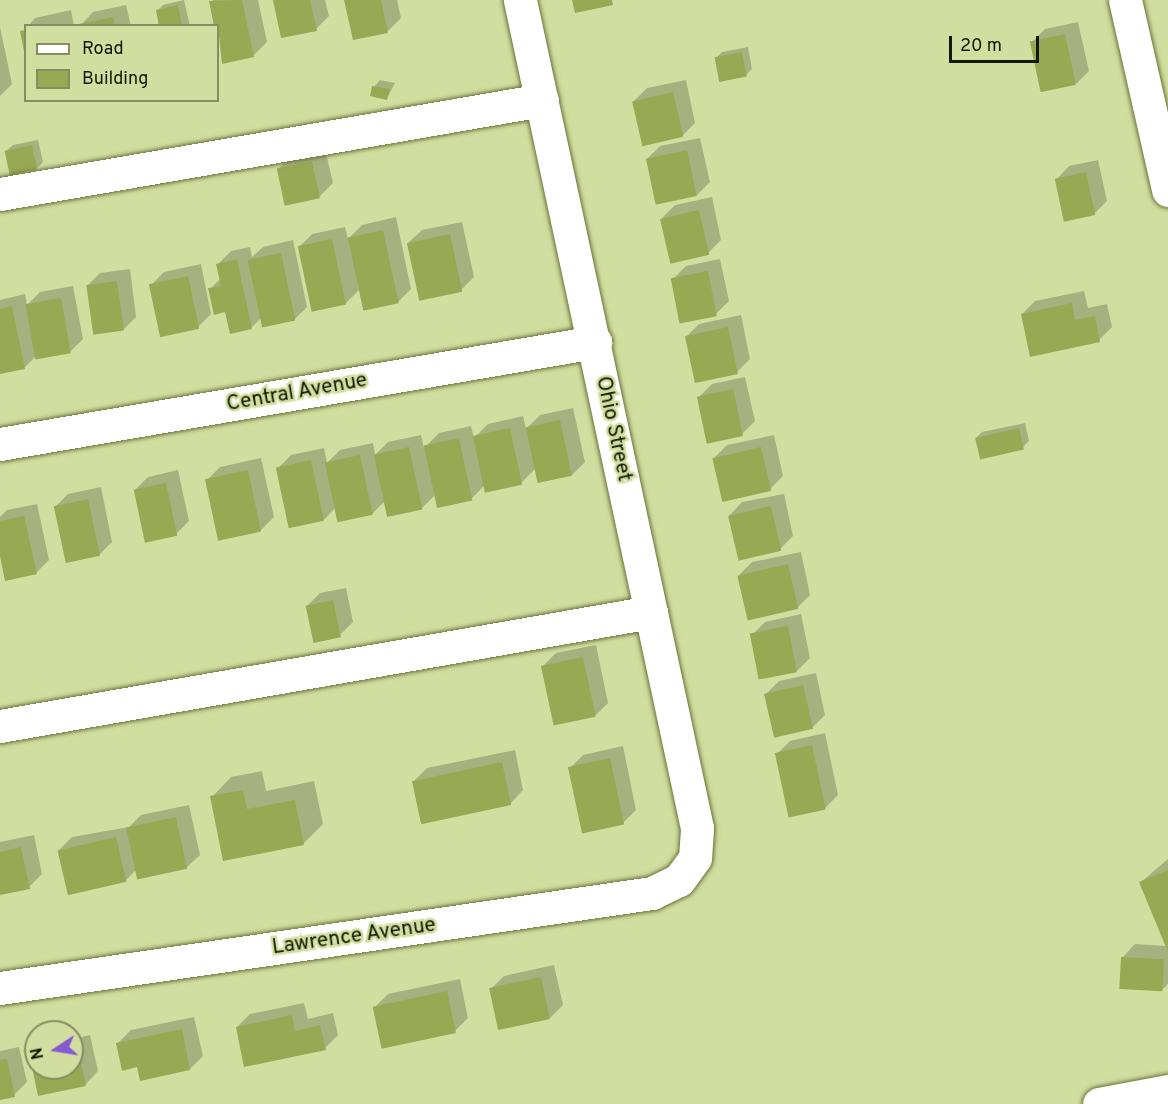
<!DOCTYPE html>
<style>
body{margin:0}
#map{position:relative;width:1168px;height:1104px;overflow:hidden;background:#d1dea0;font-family:Overpass,sans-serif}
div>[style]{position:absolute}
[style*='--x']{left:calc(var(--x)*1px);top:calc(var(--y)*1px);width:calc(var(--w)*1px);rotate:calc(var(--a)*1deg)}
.shadow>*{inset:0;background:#0003}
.building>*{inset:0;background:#99a853;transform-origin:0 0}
.roads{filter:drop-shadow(0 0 2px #697339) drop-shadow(0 0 2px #697339)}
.minor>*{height:33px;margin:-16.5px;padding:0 16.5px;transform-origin:16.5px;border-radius:16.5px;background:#fff}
span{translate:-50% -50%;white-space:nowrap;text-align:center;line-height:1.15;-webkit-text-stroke:5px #d1dea0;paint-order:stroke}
.street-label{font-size:21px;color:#131701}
.legend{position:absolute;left:24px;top:24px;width:195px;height:78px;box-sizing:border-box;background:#d1dea0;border:2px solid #858e60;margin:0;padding:8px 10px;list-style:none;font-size:18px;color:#131701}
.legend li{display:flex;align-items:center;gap:12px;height:30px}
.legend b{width:30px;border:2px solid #858e60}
.north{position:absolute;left:24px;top:1020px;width:60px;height:60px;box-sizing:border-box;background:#d1dea0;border:2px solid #858e60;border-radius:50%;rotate:258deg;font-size:16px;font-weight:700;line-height:24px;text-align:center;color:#131701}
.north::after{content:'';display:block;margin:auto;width:21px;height:27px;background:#8659d3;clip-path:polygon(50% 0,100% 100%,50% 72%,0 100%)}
.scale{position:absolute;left:949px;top:36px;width:90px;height:27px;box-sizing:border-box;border:3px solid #131701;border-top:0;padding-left:8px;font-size:18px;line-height:21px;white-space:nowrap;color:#131701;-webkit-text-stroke:4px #d1dea0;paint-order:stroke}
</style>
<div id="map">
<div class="shadow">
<div style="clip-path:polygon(184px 0,190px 26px,160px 26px,157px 11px,163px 5px)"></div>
<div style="clip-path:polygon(213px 0,258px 0,267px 42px,254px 55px,224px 62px)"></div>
<div style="clip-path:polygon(275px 0,325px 0,329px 16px,316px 29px)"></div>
<div style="clip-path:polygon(346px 0,397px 0,401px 18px,388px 31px)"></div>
<div style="clip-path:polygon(126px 5px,131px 26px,80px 26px,93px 12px)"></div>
<div style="clip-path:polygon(71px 10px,74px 26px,28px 26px,35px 18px)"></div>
<div style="clip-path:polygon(1078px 22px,1089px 71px,1076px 84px,1032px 42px,1045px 29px)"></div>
<div style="clip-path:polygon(0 27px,12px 84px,0 96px)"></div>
<div style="clip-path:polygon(748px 47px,752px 69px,746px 75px,716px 58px,722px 52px)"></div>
<div style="clip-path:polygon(380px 80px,395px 83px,387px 98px,374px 87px)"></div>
<div style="clip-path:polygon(686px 80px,695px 123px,682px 136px,634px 101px,647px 88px)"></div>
<div style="clip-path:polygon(700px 138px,710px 182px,697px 195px,647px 159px,660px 146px)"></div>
<div style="clip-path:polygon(38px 140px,43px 162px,37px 168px,6px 151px,13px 145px)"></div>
<div style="clip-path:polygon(325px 149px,333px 183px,319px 197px,278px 169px,291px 156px)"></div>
<div style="clip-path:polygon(1098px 160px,1107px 201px,1094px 214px,1056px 180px,1069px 166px)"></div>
<div style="clip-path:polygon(712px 197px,721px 240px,708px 253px,662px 218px,675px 205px)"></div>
<div style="clip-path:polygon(396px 217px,411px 289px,398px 302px,360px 289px,345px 304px,299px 247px,312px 234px,345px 227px,348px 239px,362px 225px)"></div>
<div style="clip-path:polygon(462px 222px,474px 277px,461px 290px,408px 243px,422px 230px)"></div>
<div style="clip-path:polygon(293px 240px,307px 307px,294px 320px,262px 317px,251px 328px,227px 310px,210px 289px,221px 278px,218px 264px,231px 251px,250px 247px,252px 257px,263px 247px)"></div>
<div style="clip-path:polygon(720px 259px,729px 301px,716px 314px,673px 279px,686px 266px)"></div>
<div style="clip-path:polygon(201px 264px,211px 314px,198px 327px,151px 285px,164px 272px)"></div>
<div style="clip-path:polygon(130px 269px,136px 317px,123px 330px,87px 286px,100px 273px)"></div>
<div style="clip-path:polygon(73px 286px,83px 339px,70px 352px,37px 355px,25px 367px,0 373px,0 300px,25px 294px,27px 305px,40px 292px)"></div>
<div style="clip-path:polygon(1084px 291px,1088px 308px,1107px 304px,1112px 327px,1099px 340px,1022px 314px,1035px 301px)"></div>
<div style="clip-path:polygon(741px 315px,750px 359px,737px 372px,686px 337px,699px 324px)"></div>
<div style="clip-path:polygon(745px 377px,755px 421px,742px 434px,699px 397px,712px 384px)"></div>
<div style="clip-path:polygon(573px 408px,585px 462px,572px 475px,536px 468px,521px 483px,485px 485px,471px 499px,436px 494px,421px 509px,385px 501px,372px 514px,336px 507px,324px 520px,278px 468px,291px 455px,324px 448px,327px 463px,340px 450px,373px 443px,375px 455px,388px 442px,421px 435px,424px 448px,439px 433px,471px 426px,474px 438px,488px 424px,523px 416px,526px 429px,540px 415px)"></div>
<div style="clip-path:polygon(1025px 423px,1029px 441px,1023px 447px,976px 438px,982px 432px)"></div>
<div style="clip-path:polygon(774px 435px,783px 476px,770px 489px,714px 458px,727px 445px)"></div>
<div style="clip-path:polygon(261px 458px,274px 517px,261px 530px,207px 480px,220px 467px)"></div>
<div style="clip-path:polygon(178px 470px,189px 521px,176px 534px,135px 490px,148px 477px)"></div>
<div style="clip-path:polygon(101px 487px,112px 542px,99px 555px,55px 507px,68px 494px)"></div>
<div style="clip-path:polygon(784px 494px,793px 536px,780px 549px,729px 516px,742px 502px)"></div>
<div style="clip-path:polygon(37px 504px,49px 560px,36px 573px,0 549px,0 517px,7px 510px)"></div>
<div style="clip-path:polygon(801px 552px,810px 595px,797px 608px,739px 575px,752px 562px)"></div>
<div style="clip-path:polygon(346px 588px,353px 622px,340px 635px,307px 606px,320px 593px)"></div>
<div style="clip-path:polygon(801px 614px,810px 658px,797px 671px,752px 635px,765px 622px)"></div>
<div style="clip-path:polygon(596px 645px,608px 703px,595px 716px,543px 666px,556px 653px)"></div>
<div style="clip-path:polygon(816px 673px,825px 715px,812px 728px,766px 694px,779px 681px)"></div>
<div style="clip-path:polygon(825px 733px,838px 795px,825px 808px,777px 754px,790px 741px)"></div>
<div style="clip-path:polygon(623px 746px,636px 810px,623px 823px,570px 768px,583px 755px)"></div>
<div style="clip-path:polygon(515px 750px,523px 790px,510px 804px,414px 781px,427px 768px)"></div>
<div style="clip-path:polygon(262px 771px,266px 791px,314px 781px,323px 824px,303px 844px,212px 797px,231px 777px)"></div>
<div style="clip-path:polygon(189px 805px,200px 855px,186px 868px,136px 870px,125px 881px,59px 850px,72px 837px,129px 827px,141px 815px)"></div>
<div style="clip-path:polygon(34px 835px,42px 874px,29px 887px,0 894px,0 842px)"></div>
<div style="clip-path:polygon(1168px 859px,1168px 984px,1162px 990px,1122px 958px,1135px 944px,1167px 946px,1141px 882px)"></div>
<div style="clip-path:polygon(554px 965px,563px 1005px,550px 1018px,491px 989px,504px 976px)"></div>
<div style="clip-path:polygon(460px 979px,468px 1018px,455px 1031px,375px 1007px,388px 994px)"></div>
<div style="clip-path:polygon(304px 1003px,308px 1019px,333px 1013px,338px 1035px,325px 1048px,237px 1027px,250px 1014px)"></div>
<div style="clip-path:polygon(194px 1017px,203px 1056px,190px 1069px,139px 1066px,118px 1043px,131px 1030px)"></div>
<div style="clip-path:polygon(90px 1035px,98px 1071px,85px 1085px,39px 1094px,32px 1058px,36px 1053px,36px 1068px,72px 1068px,72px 1039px)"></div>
<div style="clip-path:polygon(19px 1047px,27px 1082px,14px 1095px,0 1098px,0 1051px)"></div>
</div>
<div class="building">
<div style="clip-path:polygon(242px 0,254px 57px,222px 64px,218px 26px,214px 26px,209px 1px)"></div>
<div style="clip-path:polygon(273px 0,310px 0,317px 31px,281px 38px)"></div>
<div style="clip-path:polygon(344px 0,381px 0,388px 33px,353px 40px)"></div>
<div style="clip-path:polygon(572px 0,612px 0,613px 5px,575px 13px)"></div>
<div style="clip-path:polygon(178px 5px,182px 26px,159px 26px,156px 10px)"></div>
<div style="clip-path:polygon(113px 17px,115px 26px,79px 26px,79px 24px)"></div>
<div style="clip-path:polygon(26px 30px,26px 51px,24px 51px,20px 31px)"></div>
<div style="left:1065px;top:34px;width:52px;height:36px;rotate:78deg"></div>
<div style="left:742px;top:52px;width:25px;height:28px;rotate:79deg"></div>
<div style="clip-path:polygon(372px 86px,390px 89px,387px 100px,370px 96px)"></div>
<div style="left:673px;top:92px;width:46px;height:42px;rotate:77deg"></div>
<div style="left:32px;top:145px;width:25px;height:28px;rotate:78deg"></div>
<div style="left:687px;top:150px;width:47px;height:42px;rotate:78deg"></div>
<div style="left:312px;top:161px;width:38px;height:36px;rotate:78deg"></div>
<div style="left:1086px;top:172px;width:44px;height:32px;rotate:78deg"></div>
<div style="left:699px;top:210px;width:46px;height:40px;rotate:77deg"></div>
<div style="left:383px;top:230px;width:75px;height:36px;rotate:78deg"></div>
<div style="left:450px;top:234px;width:59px;height:44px;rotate:78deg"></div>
<div style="left:332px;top:239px;width:67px;height:35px;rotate:78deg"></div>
<div style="left:281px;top:253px;width:69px;height:34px;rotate:78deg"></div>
<div style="clip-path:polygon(237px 259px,252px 329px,230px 334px,225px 312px,214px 315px,208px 288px,221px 286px,216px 264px)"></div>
<div style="left:708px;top:271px;width:46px;height:38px;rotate:79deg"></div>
<div style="left:188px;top:276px;width:54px;height:40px;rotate:78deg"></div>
<div style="left:117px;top:281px;width:50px;height:31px;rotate:82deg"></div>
<div style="left:61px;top:298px;width:56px;height:36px;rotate:80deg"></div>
<div style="clip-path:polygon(1072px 303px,1075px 320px,1095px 316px,1100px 342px,1030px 357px,1021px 314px)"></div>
<div style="clip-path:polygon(12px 306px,25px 369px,0 374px,0 309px)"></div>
<div style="left:728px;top:327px;width:48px;height:44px;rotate:78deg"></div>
<div style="left:733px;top:389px;width:48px;height:37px;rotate:78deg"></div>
<div style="left:560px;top:420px;width:57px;height:35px;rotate:78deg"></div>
<div style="left:510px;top:428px;width:58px;height:38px;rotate:78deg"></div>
<div style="left:1019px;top:428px;width:22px;height:45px;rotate:77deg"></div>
<div style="left:459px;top:438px;width:64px;height:36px;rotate:78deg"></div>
<div style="left:409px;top:447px;width:64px;height:36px;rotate:78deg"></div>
<div style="left:761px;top:447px;width:45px;height:50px;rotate:77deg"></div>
<div style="left:360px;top:455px;width:61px;height:36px;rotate:78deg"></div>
<div style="left:311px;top:460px;width:62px;height:36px;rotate:78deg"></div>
<div style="left:248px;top:470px;width:63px;height:44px;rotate:78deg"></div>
<div style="left:166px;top:483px;width:54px;height:33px;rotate:78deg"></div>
<div style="left:88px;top:499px;width:58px;height:35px;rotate:78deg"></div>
<div style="left:771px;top:506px;width:46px;height:44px;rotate:77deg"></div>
<div style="clip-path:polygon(24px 516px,37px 574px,5px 581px,0 556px,0 521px)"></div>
<div style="left:788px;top:564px;width:46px;height:52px;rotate:77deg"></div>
<div style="left:333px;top:600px;width:38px;height:28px;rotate:78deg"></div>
<div style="left:788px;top:626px;width:47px;height:39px;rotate:79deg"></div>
<div style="left:583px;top:657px;width:61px;height:43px;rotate:78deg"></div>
<div style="left:803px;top:685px;width:45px;height:40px;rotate:77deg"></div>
<div style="left:812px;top:745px;width:66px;height:38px;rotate:78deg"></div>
<div style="left:610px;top:758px;width:68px;height:43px;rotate:78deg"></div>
<div style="left:502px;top:762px;width:44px;height:92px;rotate:78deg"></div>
<div style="clip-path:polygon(243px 790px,247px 809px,295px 800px,304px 845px,223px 861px,210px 796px)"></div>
<div style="left:176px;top:817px;width:53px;height:51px;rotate:78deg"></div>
<div style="left:116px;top:837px;width:46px;height:60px;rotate:77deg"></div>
<div style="clip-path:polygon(21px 847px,30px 889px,0 895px,0 852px)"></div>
<div style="clip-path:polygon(1168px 870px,1168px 952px,1139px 882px)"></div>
<div style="left:1121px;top:957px;width:43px;height:32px;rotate:3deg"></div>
<div style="left:541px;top:977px;width:43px;height:53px;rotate:78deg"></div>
<div style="left:447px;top:991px;width:43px;height:76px;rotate:78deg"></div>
<div style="clip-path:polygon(292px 1015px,295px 1031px,320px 1025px,326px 1050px,244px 1067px,236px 1027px)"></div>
<div style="clip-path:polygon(182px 1029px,190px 1070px,140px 1081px,137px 1067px,122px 1071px,116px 1043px)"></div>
<div style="clip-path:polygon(78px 1047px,86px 1086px,38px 1096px,30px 1057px,36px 1056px,36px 1068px,72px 1068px,72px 1048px)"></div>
<div style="clip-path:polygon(7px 1059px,15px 1097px,0 1100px,0 1060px)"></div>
</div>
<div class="roads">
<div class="minor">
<div style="--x:1125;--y:0;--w:195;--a:77.2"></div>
<div style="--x:0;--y:194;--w:550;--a:-9.84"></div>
<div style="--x:0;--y:444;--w:604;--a:-9.73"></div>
<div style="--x:0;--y:726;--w:661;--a:-9.93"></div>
<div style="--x:0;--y:988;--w:659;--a:-8.29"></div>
<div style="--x:652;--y:893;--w:30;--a:-26"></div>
<div style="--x:679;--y:880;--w:27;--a:-54"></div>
<div style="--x:695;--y:858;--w:30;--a:-86"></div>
<div style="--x:697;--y:828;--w:847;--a:-102.07"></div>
<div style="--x:1099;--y:1104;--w:70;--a:-10.7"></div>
</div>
</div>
<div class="street-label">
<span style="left:297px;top:393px;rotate:-10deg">Central Avenue</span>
<span style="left:613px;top:429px;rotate:78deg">Ohio Street</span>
<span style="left:354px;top:937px;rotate:-8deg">Lawrence Avenue</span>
</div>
<ul class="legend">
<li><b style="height:8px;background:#fff"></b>Road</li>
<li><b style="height:16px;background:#99a853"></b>Building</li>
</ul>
<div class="north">N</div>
<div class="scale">20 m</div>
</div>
